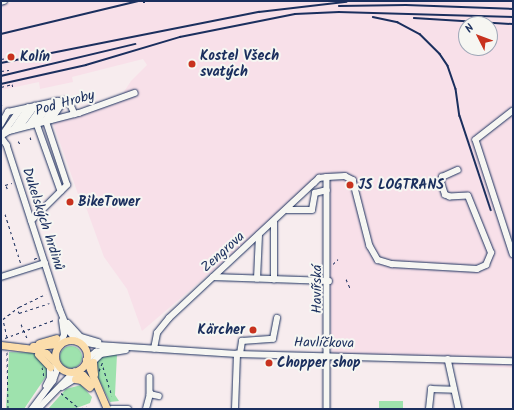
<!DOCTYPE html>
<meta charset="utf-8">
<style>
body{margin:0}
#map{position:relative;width:514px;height:410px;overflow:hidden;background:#f7ecee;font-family:Kalam,sans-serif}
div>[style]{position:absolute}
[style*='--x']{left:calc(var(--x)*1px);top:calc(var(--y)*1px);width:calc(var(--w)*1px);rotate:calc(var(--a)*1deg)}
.built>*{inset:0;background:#f8e0e9}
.green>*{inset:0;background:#9ee2ad;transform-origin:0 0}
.round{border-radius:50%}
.path>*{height:1px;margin-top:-0.5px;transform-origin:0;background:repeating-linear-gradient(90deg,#1b2f5e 0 3px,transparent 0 6px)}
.roads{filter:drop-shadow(0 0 1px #1b2f5e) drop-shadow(0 0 1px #1b2f5e)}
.minor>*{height:5.5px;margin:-2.75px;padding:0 2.75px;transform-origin:2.75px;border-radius:2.75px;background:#f6f6f2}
.major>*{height:7px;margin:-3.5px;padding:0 3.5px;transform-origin:3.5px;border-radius:3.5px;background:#fbddab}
.major>.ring{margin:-3.5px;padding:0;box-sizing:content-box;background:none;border:7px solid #fbddab;border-radius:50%}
.rail>*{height:1.5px;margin:-0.75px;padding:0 0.75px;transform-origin:0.75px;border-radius:0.75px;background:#1b2f5e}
.dots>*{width:11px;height:11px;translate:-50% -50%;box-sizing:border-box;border:2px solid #f6f6f2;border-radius:50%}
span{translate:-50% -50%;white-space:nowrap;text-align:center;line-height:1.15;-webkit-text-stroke:4px #f6f6f2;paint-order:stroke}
.poi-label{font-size:14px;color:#1b2f5e;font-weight:700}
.left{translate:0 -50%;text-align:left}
.right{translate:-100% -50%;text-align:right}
.street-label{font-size:14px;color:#1b2f5e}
.frame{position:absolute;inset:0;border:2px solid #1b2f5e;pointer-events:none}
.north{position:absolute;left:458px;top:16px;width:40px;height:40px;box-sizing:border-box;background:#f6f6f2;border:1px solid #9ea6b7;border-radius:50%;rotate:312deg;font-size:11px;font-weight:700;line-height:16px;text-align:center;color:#1b2f5e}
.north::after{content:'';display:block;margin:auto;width:14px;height:18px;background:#c8321e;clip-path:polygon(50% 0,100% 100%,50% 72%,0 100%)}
</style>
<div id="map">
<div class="built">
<div style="clip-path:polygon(evenodd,15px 1px,513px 1px,513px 368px,332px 358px,325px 175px,142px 331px,127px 289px,104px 257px,87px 210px,78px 194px,53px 123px,116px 104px,131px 81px,147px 65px,143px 59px,72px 77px,73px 82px,54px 86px,40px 89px,39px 82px,1px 90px,1px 6px,15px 1px,466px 24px,490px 24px,490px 48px,466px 48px,466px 24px)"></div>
</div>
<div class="green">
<div class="round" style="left:60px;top:346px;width:22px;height:22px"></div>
<div style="clip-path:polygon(9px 352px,32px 353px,44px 359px,49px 372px,24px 409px,6px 409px)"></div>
<div style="clip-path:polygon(117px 354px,115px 395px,119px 401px,110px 402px,95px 372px,95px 364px,101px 357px)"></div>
<div style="clip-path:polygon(81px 385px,92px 397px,90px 403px,74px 409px,48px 409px,66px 389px)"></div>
<div style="left:379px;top:401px;width:24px;height:8px"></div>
</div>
<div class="path">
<div style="--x:143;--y:2;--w:2;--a:0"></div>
<div style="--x:1;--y:39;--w:1;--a:0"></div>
<div style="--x:1;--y:59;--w:6;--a:-9"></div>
<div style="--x:1;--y:71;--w:8;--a:-7"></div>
<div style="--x:1;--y:87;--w:11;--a:-15"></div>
<div style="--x:12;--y:84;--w:4;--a:76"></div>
<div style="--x:1;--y:111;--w:6;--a:-81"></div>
<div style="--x:30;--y:137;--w:3;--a:72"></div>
<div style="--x:18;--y:141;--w:4;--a:56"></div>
<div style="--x:5;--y:185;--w:7;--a:-16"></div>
<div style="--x:6;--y:186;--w:4;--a:63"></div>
<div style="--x:33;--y:205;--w:7;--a:-16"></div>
<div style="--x:5;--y:214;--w:52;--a:72.3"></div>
<div style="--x:34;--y:259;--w:4;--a:-27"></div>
<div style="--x:333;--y:264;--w:7;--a:-45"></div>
<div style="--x:346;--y:279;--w:10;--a:66"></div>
<div style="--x:18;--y:311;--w:2;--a:63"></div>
<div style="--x:19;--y:313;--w:32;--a:-18"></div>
<div style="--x:21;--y:324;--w:15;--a:67"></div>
<div style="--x:7;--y:337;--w:18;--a:-103"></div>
<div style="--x:3;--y:319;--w:20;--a:-37"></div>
<div style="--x:19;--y:307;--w:30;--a:-26"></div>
<div style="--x:5;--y:338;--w:52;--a:-20.2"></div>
<div style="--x:7;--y:352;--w:57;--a:89"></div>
<div style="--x:42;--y:367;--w:10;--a:79"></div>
<div style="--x:103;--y:367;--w:30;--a:73"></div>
<div style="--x:99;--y:371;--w:11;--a:-68"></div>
<div style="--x:61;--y:393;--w:25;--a:40"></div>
<div style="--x:81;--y:409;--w:6;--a:-31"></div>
</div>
<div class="roads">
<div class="minor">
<div style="--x:1;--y:2;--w:3;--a:-18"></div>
<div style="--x:513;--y:111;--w:47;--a:141.9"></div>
<div style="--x:476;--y:140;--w:120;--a:72"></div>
<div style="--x:51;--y:120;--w:23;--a:-56"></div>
<div style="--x:44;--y:122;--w:25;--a:-56"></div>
<div style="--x:1;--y:124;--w:14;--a:-60"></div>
<div style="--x:8;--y:112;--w:51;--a:-12.4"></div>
<div style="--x:58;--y:101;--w:12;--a:9"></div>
<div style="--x:70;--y:103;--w:12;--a:66"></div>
<div style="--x:36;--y:124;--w:25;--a:-56"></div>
<div style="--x:37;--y:124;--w:71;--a:70.3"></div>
<div style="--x:28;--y:126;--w:26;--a:-54"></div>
<div style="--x:19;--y:128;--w:27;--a:-54"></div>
<div style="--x:13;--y:130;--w:27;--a:-56"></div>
<div style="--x:3;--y:134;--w:29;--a:-55"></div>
<div style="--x:1;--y:136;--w:9;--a:-32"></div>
<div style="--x:9;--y:131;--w:72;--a:-14.4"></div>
<div style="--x:79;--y:113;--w:59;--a:-19.7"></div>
<div style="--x:1;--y:137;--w:10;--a:53"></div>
<div style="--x:7;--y:145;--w:172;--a:72.1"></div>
<div style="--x:60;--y:309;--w:24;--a:68"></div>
<div style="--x:69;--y:331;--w:13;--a:51"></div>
<div style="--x:77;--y:341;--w:21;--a:11"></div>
<div style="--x:98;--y:345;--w:139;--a:3.7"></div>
<div style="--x:237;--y:354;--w:276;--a:1.5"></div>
<div style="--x:327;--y:177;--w:18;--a:-3"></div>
<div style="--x:345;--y:176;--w:9;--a:27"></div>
<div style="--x:353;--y:180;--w:68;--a:75.6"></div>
<div style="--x:370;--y:246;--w:16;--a:60"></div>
<div style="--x:378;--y:260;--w:15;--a:16"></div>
<div style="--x:392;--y:264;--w:85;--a:3.4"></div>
<div style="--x:477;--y:269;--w:10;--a:-24"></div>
<div style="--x:486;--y:265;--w:13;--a:-67"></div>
<div style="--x:491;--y:253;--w:61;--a:-112"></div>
<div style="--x:468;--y:196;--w:18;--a:177"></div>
<div style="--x:450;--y:197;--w:5;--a:-158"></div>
<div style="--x:445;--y:195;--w:13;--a:-108"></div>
<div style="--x:441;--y:183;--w:6;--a:-81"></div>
<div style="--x:442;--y:177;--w:17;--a:-24"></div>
<div style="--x:287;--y:210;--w:25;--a:0"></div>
<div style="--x:312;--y:210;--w:17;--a:-80"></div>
<div style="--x:315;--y:193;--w:12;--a:-14"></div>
<div style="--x:31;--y:221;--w:51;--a:-45"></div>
<div style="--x:67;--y:185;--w:66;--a:-108.4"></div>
<div style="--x:1;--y:277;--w:46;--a:-17.7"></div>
<div style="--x:213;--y:277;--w:116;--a:2"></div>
<div style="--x:257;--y:279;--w:44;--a:-87.4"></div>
<div style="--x:274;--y:280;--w:58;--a:-90"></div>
<div style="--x:68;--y:323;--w:19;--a:47"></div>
<div style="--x:81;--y:337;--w:18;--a:16"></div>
<div style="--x:60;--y:344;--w:10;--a:-66"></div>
<div style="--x:64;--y:335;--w:14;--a:-98"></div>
<div style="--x:154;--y:349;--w:16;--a:-79"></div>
<div style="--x:157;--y:333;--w:19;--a:-51"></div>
<div style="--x:169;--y:318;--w:198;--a:-43"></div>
<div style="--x:314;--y:183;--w:7;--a:-45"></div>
<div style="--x:319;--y:178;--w:8;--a:-7"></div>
<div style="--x:327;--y:177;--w:232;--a:90"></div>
<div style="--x:240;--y:354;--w:13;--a:-81"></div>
<div style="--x:242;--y:341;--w:31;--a:-4"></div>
<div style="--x:273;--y:339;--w:21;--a:-79"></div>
<div style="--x:448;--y:359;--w:51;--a:77.6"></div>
<div style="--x:86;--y:360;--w:13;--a:-39"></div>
<div style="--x:96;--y:352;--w:15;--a:-11"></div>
<div style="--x:93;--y:362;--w:11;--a:-45"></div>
<div style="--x:101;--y:354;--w:25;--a:-9"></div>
<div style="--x:150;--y:377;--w:17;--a:90"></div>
<div style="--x:46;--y:386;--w:9;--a:-63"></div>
<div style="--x:50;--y:378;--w:11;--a:-90"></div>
<div style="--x:62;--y:387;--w:15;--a:-32"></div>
<div style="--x:32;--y:409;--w:35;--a:-53"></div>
<div style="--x:53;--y:381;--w:12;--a:-70"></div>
<div style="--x:57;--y:370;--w:8;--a:-104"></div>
<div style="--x:38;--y:409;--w:52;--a:-45.8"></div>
<div style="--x:112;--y:409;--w:16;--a:0"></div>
<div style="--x:146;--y:409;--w:16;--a:-75"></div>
<div style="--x:150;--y:394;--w:9;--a:13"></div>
<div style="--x:235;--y:409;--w:55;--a:-87.9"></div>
<div style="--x:429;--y:409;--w:20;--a:-84"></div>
<div style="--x:431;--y:389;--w:23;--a:2"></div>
</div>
<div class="major">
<div class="ring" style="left:55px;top:340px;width:25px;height:25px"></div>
<div style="--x:39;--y:343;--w:18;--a:-16"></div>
<div style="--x:1;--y:345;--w:35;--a:7"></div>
<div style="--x:36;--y:349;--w:11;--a:22"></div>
<div style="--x:46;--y:353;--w:13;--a:45"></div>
<div style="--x:33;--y:346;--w:27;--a:-4"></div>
<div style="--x:38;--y:354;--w:18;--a:47"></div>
<div style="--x:86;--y:360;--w:53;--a:66.8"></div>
<div style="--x:93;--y:362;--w:12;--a:85"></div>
<div style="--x:74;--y:372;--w:9;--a:18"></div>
<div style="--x:83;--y:375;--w:13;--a:48"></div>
<div style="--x:75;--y:379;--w:6;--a:9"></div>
<div style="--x:81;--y:380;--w:11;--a:41"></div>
</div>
</div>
<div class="rail">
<div style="--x:339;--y:6;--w:67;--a:-0.9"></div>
<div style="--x:406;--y:5;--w:107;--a:2.1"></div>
<div style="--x:373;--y:17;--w:25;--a:12"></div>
<div style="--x:397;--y:22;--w:26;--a:28"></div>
<div style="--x:420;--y:34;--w:28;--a:45"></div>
<div style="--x:440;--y:54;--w:14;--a:56"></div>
<div style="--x:448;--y:66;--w:24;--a:71"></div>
<div style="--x:456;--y:89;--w:27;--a:82"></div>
<div style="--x:460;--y:116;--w:99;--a:71.7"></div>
<div style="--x:414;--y:18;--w:99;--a:3.5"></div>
<div style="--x:1;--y:34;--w:141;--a:-13.5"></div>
<div style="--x:1;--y:63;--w:263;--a:-11.2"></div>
<div style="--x:259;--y:12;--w:88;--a:-6.6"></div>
<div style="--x:1;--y:76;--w:138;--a:-13.4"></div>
<div style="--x:1;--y:84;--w:87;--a:-12.6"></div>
<div style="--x:86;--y:65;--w:98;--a:-16.6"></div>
<div style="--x:180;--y:37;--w:117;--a:-11.3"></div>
<div style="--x:295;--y:14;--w:44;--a:-2.6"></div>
<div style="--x:339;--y:12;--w:174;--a:1.6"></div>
</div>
<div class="dots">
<div style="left:11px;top:57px;background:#c8321e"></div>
<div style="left:192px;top:64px;background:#c8321e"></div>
<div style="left:350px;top:185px;background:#c8321e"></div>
<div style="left:70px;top:202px;background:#c8321e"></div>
<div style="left:253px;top:330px;background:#c8321e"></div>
<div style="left:269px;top:363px;background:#c8321e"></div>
</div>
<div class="poi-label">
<span class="left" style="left:200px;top:64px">Kostel Všech<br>svatých</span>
<span class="left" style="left:20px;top:57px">Kolín</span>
<span class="left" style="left:358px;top:185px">JS LOGTRANS</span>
<span class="left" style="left:78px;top:202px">BikeTower</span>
<span class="right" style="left:245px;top:330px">Kärcher</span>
<span class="left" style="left:277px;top:363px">Chopper shop</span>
</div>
<div class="street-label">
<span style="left:65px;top:103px;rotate:-16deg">Pod Hroby</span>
<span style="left:43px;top:219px;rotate:72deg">Dukelských hrdinů</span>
<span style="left:223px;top:252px;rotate:-42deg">Zengrova</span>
<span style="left:317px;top:289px;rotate:-90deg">Havířská</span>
<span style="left:324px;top:343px;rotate:1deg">Havlíčkova</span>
</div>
<div class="frame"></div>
<div class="north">N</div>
</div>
